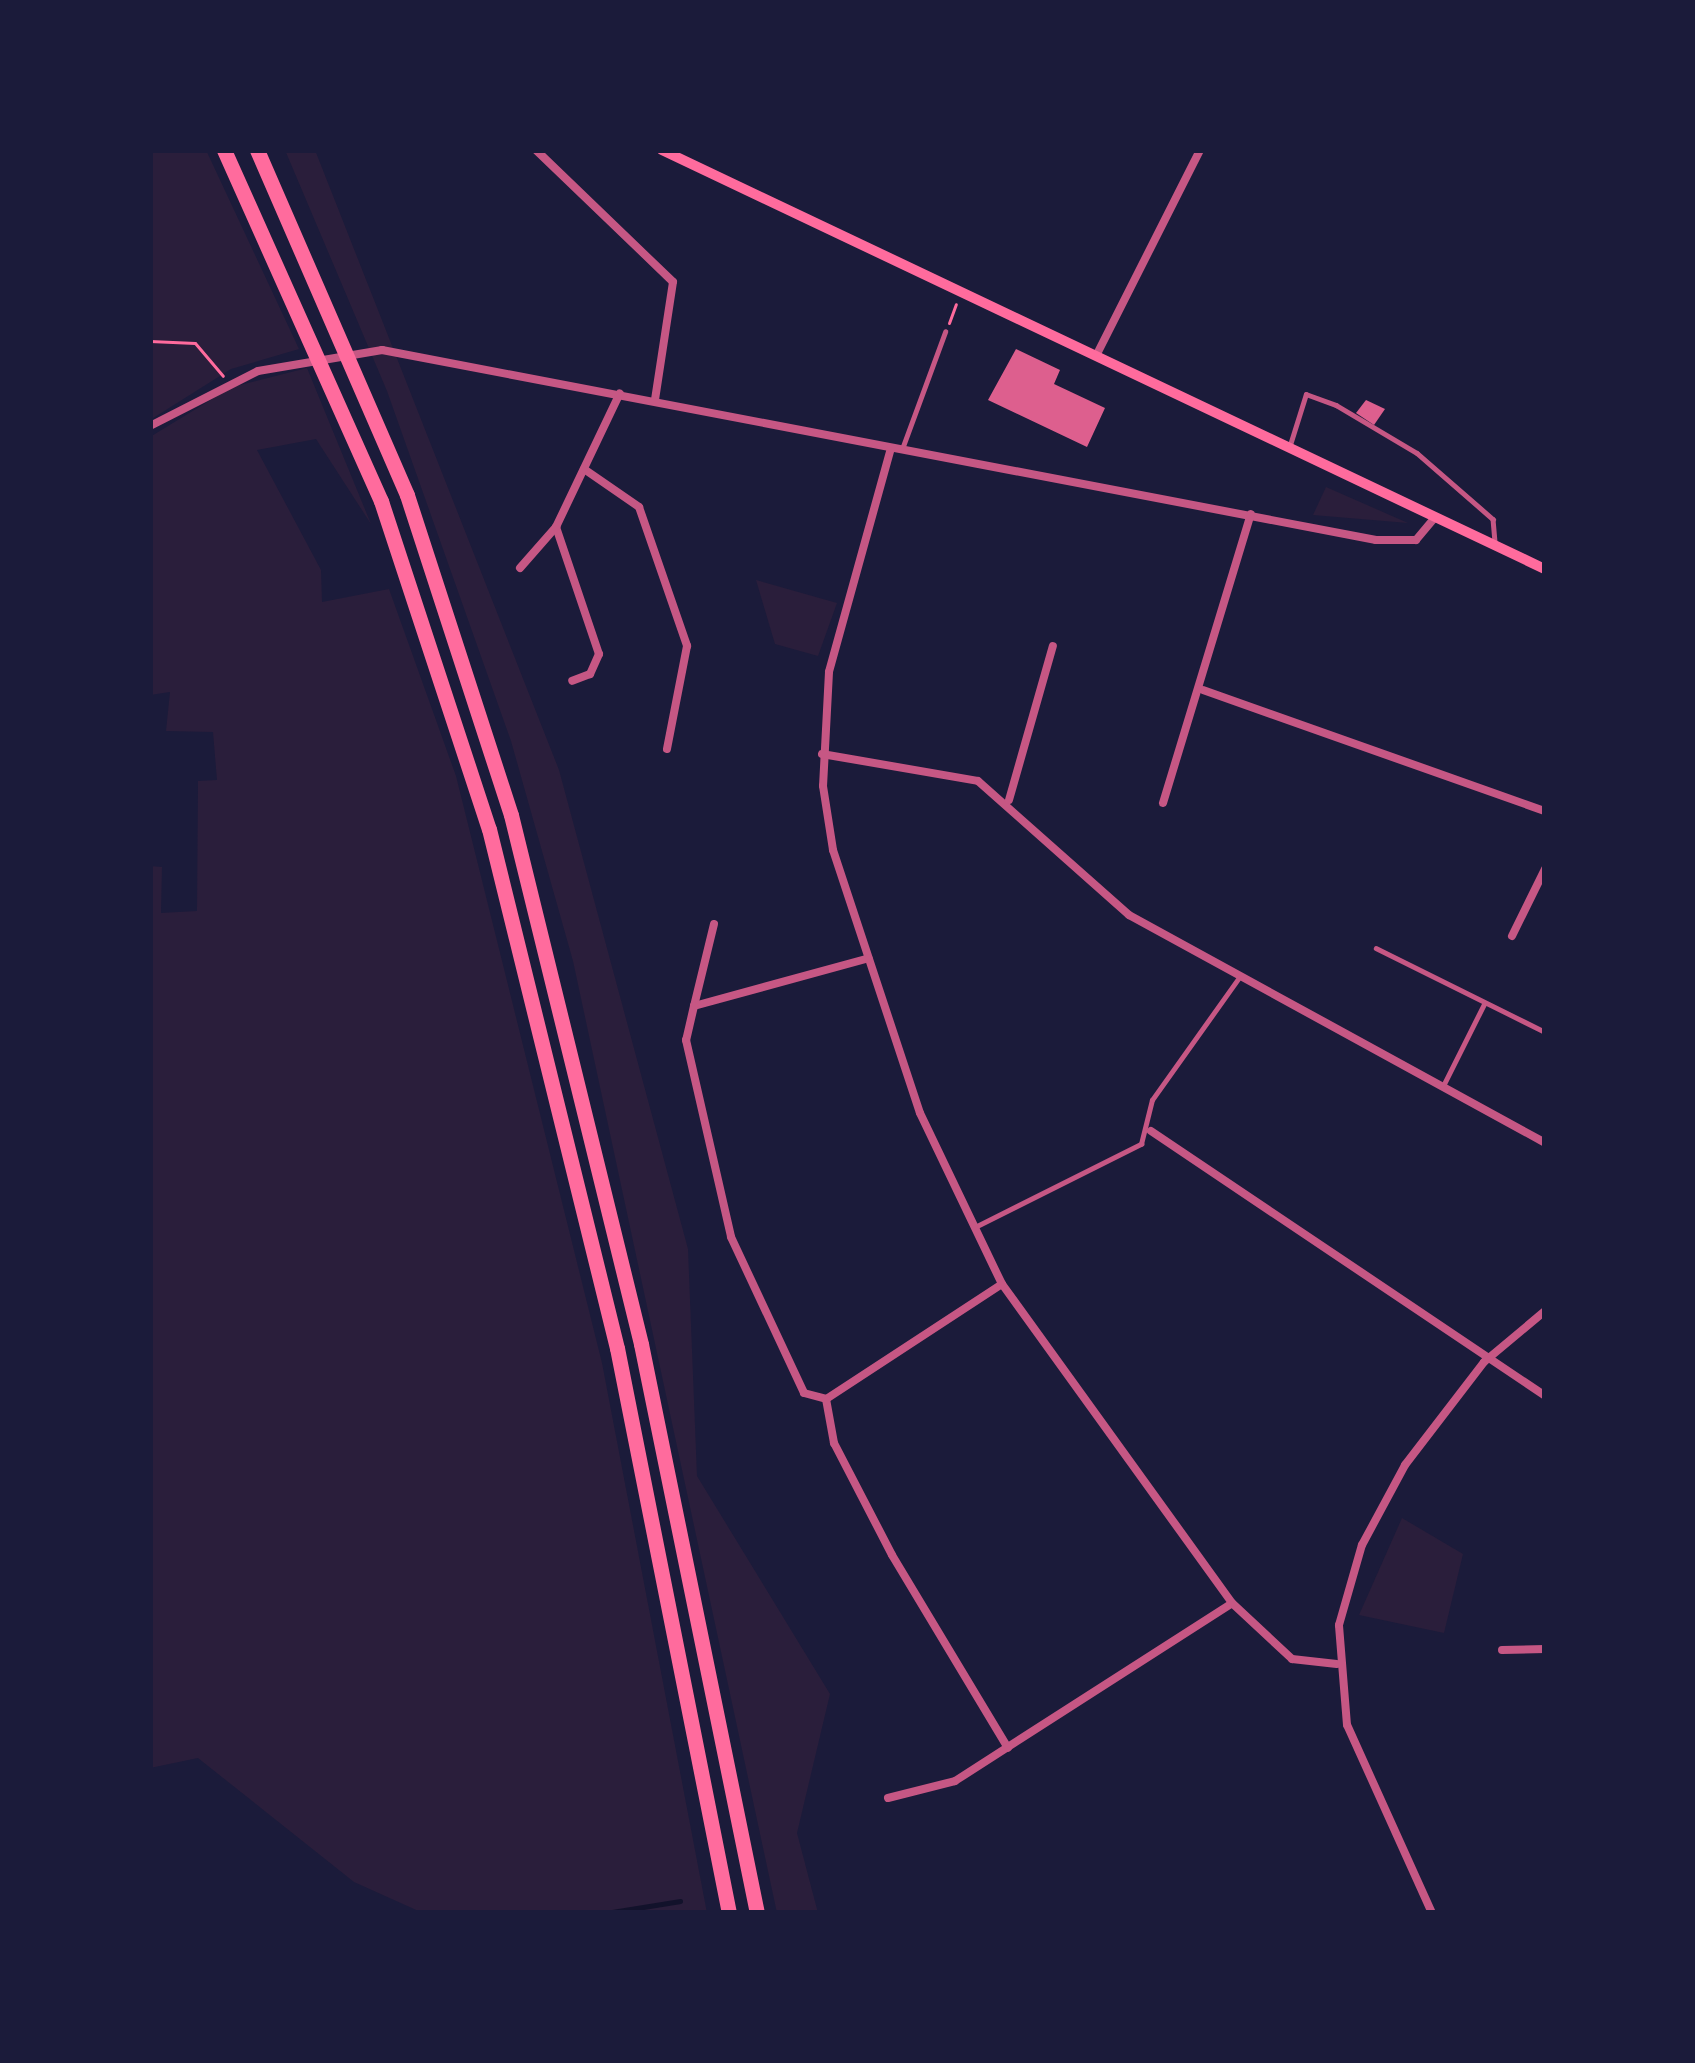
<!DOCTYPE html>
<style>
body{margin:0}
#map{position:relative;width:1695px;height:2063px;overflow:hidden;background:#1b1b3a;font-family:"Asap Condensed",sans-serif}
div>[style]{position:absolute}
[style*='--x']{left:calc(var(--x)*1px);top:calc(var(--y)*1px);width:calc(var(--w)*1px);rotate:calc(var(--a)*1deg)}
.green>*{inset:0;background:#2a1e3b}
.stream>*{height:4.5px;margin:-2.25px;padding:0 2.25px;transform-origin:2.25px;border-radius:2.25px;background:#12122b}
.building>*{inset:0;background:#dd5f8e}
.path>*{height:3px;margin:-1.5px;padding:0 1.5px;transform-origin:1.5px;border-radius:1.5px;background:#ff6b9d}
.service>*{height:4.5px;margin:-2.25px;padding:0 2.25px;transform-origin:2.25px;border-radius:2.25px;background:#c65784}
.minor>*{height:8px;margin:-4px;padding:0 4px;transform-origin:4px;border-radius:4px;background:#c65784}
.secondary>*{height:10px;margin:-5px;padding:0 5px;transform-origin:5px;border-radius:5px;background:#ff6b9d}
.motorway>*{height:15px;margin:-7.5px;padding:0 7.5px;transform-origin:7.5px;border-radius:7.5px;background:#ff6b9d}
span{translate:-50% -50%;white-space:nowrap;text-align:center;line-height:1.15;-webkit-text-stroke:9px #1b1b3a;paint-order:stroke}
.frame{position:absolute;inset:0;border:153px solid #1b1b3a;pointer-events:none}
</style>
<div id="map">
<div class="green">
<div style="clip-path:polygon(150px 150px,206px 150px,299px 349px,231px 369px,150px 420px)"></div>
<div style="clip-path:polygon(285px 150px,315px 150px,559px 770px,688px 1249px,697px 1476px,830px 1694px,797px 1833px,818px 1913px,777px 1913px,573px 961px,511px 741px,387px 391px)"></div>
<div style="clip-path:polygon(307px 368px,371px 524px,316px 439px,257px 450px,321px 570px,322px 602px,389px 589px,456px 776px,602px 1363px,707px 1913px,423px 1913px,354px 1882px,198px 1758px,150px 1768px,150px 866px,162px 867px,161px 913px,197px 911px,198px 781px,217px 780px,213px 732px,166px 731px,170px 692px,150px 695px,150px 437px,232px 387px)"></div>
<div style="clip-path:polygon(1326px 487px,1408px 523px,1313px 515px)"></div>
<div style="clip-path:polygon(756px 580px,837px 603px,818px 656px,775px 644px)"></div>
<div style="clip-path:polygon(1402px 1518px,1463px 1554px,1444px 1633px,1359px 1615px)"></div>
</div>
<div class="stream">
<div style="--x:606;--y:1913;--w:75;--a:-9.2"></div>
</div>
<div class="building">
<div style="clip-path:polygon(1016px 349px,1060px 370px,1054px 384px,1105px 408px,1087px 447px,988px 400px)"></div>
<div style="clip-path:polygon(1366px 400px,1385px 409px,1374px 425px,1356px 413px)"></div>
</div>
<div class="path">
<div style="--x:949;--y:323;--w:20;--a:-70"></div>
<div style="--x:150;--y:341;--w:45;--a:2.5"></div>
<div style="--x:195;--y:343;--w:43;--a:49.7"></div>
</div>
<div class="service">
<div style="--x:1290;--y:445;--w:53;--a:-72.6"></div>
<div style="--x:1306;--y:394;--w:32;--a:20"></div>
<div style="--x:1336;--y:405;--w:94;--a:30.7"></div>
<div style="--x:1417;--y:453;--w:101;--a:41"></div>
<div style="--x:1493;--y:519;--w:25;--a:85"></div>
<div style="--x:902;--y:449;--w:125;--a:-69.8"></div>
<div style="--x:1376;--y:948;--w:189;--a:26.4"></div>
<div style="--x:1444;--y:1084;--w:89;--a:-63.4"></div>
<div style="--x:975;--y:1227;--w:186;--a:-26.6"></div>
<div style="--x:1141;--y:1144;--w:45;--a:-76"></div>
<div style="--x:1152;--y:1100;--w:152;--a:-54.6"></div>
</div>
<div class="minor">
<div style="--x:536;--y:150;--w:190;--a:43.9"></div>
<div style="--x:673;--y:282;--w:119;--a:98.7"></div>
<div style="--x:1097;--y:354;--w:229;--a:-63.2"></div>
<div style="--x:150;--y:426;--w:121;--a:-27"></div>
<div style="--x:258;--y:371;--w:126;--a:-9.6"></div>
<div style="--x:382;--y:350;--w:1012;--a:10.82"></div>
<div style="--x:1376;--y:540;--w:40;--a:0"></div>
<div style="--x:1416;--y:540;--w:30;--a:-50"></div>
<div style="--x:891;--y:448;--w:232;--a:105.5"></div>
<div style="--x:829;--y:672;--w:114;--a:93"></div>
<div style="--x:823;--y:786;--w:65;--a:81.1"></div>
<div style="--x:833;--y:850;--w:277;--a:71.7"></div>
<div style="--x:920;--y:1113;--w:190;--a:64.4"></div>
<div style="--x:1002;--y:1284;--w:393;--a:54.2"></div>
<div style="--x:1232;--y:1603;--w:82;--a:43"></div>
<div style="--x:1292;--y:1659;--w:45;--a:6.3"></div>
<div style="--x:584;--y:469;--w:67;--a:34.6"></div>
<div style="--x:639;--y:507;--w:147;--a:70.9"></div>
<div style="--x:687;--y:646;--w:105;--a:101"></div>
<div style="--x:556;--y:527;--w:134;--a:71.3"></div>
<div style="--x:599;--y:654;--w:22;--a:114"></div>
<div style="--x:590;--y:674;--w:19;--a:159"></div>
<div style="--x:520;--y:568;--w:55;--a:-48.7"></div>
<div style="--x:556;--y:527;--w:148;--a:-64.5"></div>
<div style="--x:1203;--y:690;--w:363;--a:19.5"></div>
<div style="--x:822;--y:754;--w:158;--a:9.8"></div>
<div style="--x:978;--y:781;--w:202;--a:41.6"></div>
<div style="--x:1129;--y:915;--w:474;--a:28.7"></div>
<div style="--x:1009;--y:800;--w:160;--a:-74.1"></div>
<div style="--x:1163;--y:803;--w:302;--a:-73.1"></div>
<div style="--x:714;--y:924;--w:84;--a:103.7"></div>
<div style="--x:694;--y:1006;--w:181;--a:-15.3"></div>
<div style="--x:1512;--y:936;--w:75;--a:-63.8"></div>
<div style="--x:694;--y:1006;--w:35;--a:103"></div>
<div style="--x:686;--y:1040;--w:202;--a:77.1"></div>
<div style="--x:731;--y:1237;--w:172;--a:64.9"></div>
<div style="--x:804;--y:1393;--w:23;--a:15"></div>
<div style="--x:1151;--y:1131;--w:475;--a:33.9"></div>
<div style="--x:1002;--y:1284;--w:210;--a:146.8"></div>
<div style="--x:826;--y:1399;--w:45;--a:79.7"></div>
<div style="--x:834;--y:1443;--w:126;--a:62.6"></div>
<div style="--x:892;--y:1555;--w:225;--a:59"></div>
<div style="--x:1502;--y:1650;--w:43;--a:-1.3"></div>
<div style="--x:888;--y:1798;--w:69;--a:-14.2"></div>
<div style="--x:955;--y:1781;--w:329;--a:-32.7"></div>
<div style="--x:1432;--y:1913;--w:206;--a:-114.3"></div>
<div style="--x:1347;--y:1725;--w:100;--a:-94.6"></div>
<div style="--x:1339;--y:1625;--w:83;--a:-74"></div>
<div style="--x:1362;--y:1545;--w:91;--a:-61.7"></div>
<div style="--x:1405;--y:1465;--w:130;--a:-52.5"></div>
<div style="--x:1484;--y:1362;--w:80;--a:-39.9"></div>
</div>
<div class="secondary">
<div style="--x:662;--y:150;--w:977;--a:25.39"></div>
</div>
<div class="motorway">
<div style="--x:224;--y:150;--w:385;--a:65.9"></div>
<div style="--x:381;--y:501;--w:345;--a:71.8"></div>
<div style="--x:489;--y:829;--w:535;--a:76.15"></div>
<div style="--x:617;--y:1348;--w:576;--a:78.79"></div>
<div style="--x:257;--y:150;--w:376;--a:66.5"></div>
<div style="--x:407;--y:495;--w:336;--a:72"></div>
<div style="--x:511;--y:815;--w:545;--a:76.19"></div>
<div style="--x:641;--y:1344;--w:581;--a:78.48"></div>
</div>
<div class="frame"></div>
</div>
